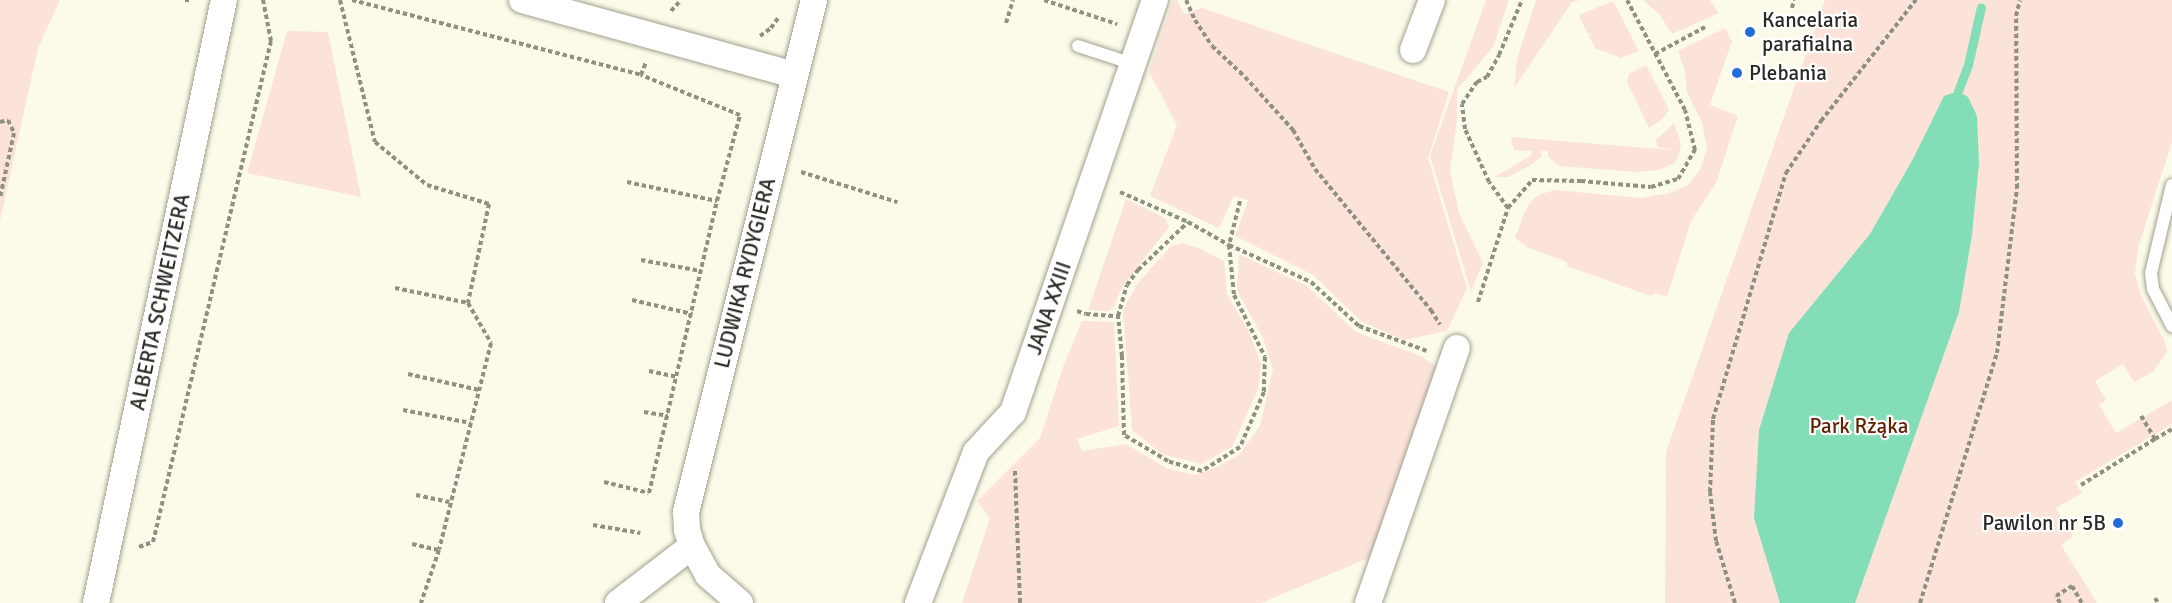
<!DOCTYPE html>
<meta charset="utf-8">
<style>
body{margin:0}
#map{position:relative;width:2172px;height:603px;overflow:hidden;background:#fcfbe9;font-family:Signika,sans-serif}
div>[style]{position:absolute}
[style*='--x']{left:calc(var(--x)*1px);top:calc(var(--y)*1px);width:calc(var(--w)*1px);rotate:calc(var(--a)*1deg)}
.green>*{inset:0;background:#fbe3da}
.water>*{inset:0;background:#83deb7}
.stream>*{height:9px;margin:-4.5px;padding:0 4.5px;transform-origin:4.5px;border-radius:4.5px;background:#83deb7}
.path>*{height:4px;margin-top:-2px;transform-origin:0;background:repeating-linear-gradient(90deg,#908f83 0 4.5px,transparent 0 7.5px)}
.roads{filter:drop-shadow(0 0 2px #a2a090) drop-shadow(0 0 2px #a2a090)}
.lane>*{height:12px;margin:-6px;padding:0 6px;transform-origin:6px;border-radius:6px;background:#fff}
.street>*{height:26px;margin:-13px;padding:0 13px;transform-origin:13px;border-radius:13px;background:#fff}
.dots>*{width:16px;height:16px;translate:-50% -50%;box-sizing:border-box;border:3px solid #fff;border-radius:50%}
span{translate:-50% -50%;white-space:nowrap;text-align:center;line-height:1.15;-webkit-text-stroke:4.5px #fff;paint-order:stroke}
.poi-label{font-size:21px;color:#2b2a24}
.left{translate:0 -50%;text-align:left}
.right{translate:-100% -50%;text-align:right}
.street-label{font-size:21px;color:#2b2a24}
.park-label{font-size:21px;color:#652002}
</style>
<div id="map">
<div class="green">
<div style="clip-path:polygon(0 0,60px 0,38px 48px,0 221px)"></div>
<div style="clip-path:polygon(1173px 0,1177px 0,1184px 14px,1202px 8px,1449px 92px,1428px 158px,1467px 288px,1447px 331px,1404px 340px,1362px 322px,1313px 275px,1235px 236px,1248px 200px,1234px 196px,1219px 228px,1150px 196px,1177px 125px,1149px 72px)"></div>
<div style="clip-path:polygon(1486px 0,1509px 0,1493px 47px,1457px 90px,1457px 121px,1450px 170px,1459px 213px,1483px 263px,1471px 291px,1430px 156px)"></div>
<div style="clip-path:polygon(1536px 0,1581px 0,1572px 2px,1514px 88px,1517px 59px)"></div>
<div style="clip-path:polygon(1643px 0,1710px 0,1719px 13px,1672px 34px,1659px 14px)"></div>
<div style="clip-path:polygon(1825px 0,2172px 0,2172px 142px,2138px 248px,2135px 274px,2141px 296px,2164px 340px,2167px 351px,2154px 371px,2134px 382px,2123px 364px,2095px 381px,2106px 400px,2099px 405px,2116px 433px,2172px 400px,2172px 424px,2075px 482px,2082px 493px,2056px 508px,2073px 537px,2061px 545px,2097px 603px,1665px 603px,1666px 452px)"></div>
<div style="clip-path:polygon(1613px 1px,1639px 51px,1621px 58px,1595px 48px,1589px 36px,1591px 33px,1588px 34px,1579px 15px)"></div>
<div style="clip-path:polygon(1725px 28px,1732px 41px,1710px 105px,1738px 116px,1716px 183px,1691px 221px,1667px 297px,1655px 293px,1651px 296px,1567px 266px,1567px 262px,1527px 247px,1515px 238px,1524px 213px,1531px 201px,1541px 194px,1555px 190px,1641px 198px,1670px 193px,1688px 185px,1700px 170px,1707px 148px,1702px 123px,1687px 93px,1685px 72px,1678px 51px)"></div>
<div style="clip-path:polygon(287px 31px,328px 32px,361px 197px,247px 173px)"></div>
<div style="clip-path:polygon(1646px 65px,1669px 110px,1662px 119px,1649px 128px,1627px 82px,1629px 74px)"></div>
<div style="clip-path:polygon(1674px 123px,1681px 144px,1679px 154px,1675px 163px,1659px 170px,1635px 172px,1559px 166px,1548px 157px,1548px 151px,1541px 151px,1541px 157px,1531px 165px,1508px 177px,1494px 177px,1531px 156px,1532px 151px,1514px 150px,1511px 141px,1513px 137px,1673px 150px,1658px 147px,1655px 141px)"></div>
<div style="clip-path:polygon(1126px 199px,1165px 218px,1169px 227px,1122px 287px,1114px 306px,1109px 311px,1088px 310px)"></div>
<div style="clip-path:polygon(1182px 243px,1201px 249px,1224px 261px,1227px 294px,1248px 330px,1261px 364px,1258px 389px,1232px 447px,1201px 464px,1162px 454px,1132px 430px,1123px 309px,1138px 283px,1171px 246px)"></div>
<div style="clip-path:polygon(1239px 254px,1307px 286px,1356px 332px,1423px 357px,1440px 370px,1383px 552px,1261px 603px,962px 603px,990px 518px,977px 501px,1040px 438px,1064px 364px,1082px 321px,1114px 322px,1119px 426px,1077px 439px,1082px 451px,1126px 444px,1168px 469px,1196px 475px,1219px 466px,1239px 455px,1260px 426px,1273px 369px,1263px 338px,1237px 290px)"></div>
</div>
<div class="water">
<div style="clip-path:polygon(1958px 91px,1968px 97px,1977px 116px,1979px 163px,1972px 235px,1959px 312px,1855px 603px,1780px 603px,1754px 518px,1759px 430px,1789px 333px,1870px 234px,1913px 159px,1944px 96px)"></div>
</div>
<div class="stream">
<div style="--x:1958;--y:91;--w:28;--a:-69"></div>
<div style="--x:1968;--y:65;--w:59;--a:-77.4"></div>
</div>
<div class="path">
<div style="--x:340;--y:0;--w:146;--a:76.2"></div>
<div style="--x:375;--y:142;--w:67;--a:39.6"></div>
<div style="--x:427;--y:185;--w:65;--a:17"></div>
<div style="--x:489;--y:204;--w:101;--a:102"></div>
<div style="--x:468;--y:303;--w:46;--a:60.1"></div>
<div style="--x:491;--y:343;--w:213;--a:104.1"></div>
<div style="--x:439;--y:550;--w:56;--a:108.8"></div>
<div style="--x:352;--y:0;--w:299;--a:14.5"></div>
<div style="--x:641;--y:75;--w:14;--a:-69"></div>
<div style="--x:1044;--y:0;--w:77;--a:18.2"></div>
<div style="--x:1186;--y:0;--w:22;--a:66"></div>
<div style="--x:1195;--y:20;--w:31;--a:57"></div>
<div style="--x:1212;--y:46;--w:45;--a:43.2"></div>
<div style="--x:1245;--y:77;--w:72;--a:47.8"></div>
<div style="--x:1293;--y:130;--w:45;--a:60.6"></div>
<div style="--x:1315;--y:169;--w:183;--a:50.6"></div>
<div style="--x:1431;--y:310;--w:17;--a:59"></div>
<div style="--x:187;--y:2;--w:2;--a:-90"></div>
<div style="--x:1792;--y:8;--w:8;--a:-76"></div>
<div style="--x:671;--y:11;--w:15;--a:-48"></div>
<div style="--x:1006;--y:23;--w:24;--a:-73"></div>
<div style="--x:760;--y:36;--w:14;--a:-36"></div>
<div style="--x:771;--y:28;--w:12;--a:-55"></div>
<div style="--x:1655;--y:54;--w:57;--a:-28.4"></div>
<div style="--x:0;--y:122;--w:8;--a:-14"></div>
<div style="--x:8;--y:120;--w:14;--a:65"></div>
<div style="--x:14;--y:133;--w:66;--a:102.2"></div>
<div style="--x:801;--y:172;--w:101;--a:17.4"></div>
<div style="--x:627;--y:182;--w:92;--a:11.9"></div>
<div style="--x:1120;--y:192;--w:74;--a:23.8"></div>
<div style="--x:1240;--y:201;--w:45;--a:104"></div>
<div style="--x:1229;--y:245;--w:50;--a:84.3"></div>
<div style="--x:1234;--y:295;--w:69;--a:63.4"></div>
<div style="--x:1265;--y:357;--w:35;--a:92"></div>
<div style="--x:1264;--y:392;--w:60;--a:113.6"></div>
<div style="--x:1240;--y:447;--w:45;--a:147.7"></div>
<div style="--x:1202;--y:471;--w:35;--a:-164"></div>
<div style="--x:1168;--y:461;--w:51;--a:-149.4"></div>
<div style="--x:1124;--y:435;--w:79;--a:-91.5"></div>
<div style="--x:1122;--y:356;--w:40;--a:-95.7"></div>
<div style="--x:1118;--y:316;--w:32;--a:-74"></div>
<div style="--x:1127;--y:285;--w:19;--a:-54"></div>
<div style="--x:1138;--y:270;--w:69;--a:-43.8"></div>
<div style="--x:1188;--y:222;--w:47;--a:29.3"></div>
<div style="--x:1229;--y:245;--w:90;--a:24.3"></div>
<div style="--x:1311;--y:282;--w:65;--a:42.5"></div>
<div style="--x:1359;--y:326;--w:72;--a:20.2"></div>
<div style="--x:1508;--y:208;--w:32;--a:-126"></div>
<div style="--x:1489;--y:182;--w:58;--a:-114.4"></div>
<div style="--x:1465;--y:129;--w:25;--a:-97"></div>
<div style="--x:1462;--y:104;--w:27;--a:-56"></div>
<div style="--x:1477;--y:82;--w:11;--a:-27"></div>
<div style="--x:1487;--y:77;--w:25;--a:-61"></div>
<div style="--x:1499;--y:55;--w:60;--a:-67.3"></div>
<div style="--x:641;--y:260;--w:61;--a:10.4"></div>
<div style="--x:395;--y:288;--w:75;--a:11.6"></div>
<div style="--x:632;--y:300;--w:62;--a:13.1"></div>
<div style="--x:1478;--y:302;--w:99;--a:-72.3"></div>
<div style="--x:1508;--y:208;--w:37;--a:-49"></div>
<div style="--x:1532;--y:180;--w:49;--a:1.2"></div>
<div style="--x:1581;--y:181;--w:70;--a:4.9"></div>
<div style="--x:1651;--y:187;--w:28;--a:-17"></div>
<div style="--x:1678;--y:179;--w:34;--a:-60"></div>
<div style="--x:1695;--y:150;--w:41;--a:-104"></div>
<div style="--x:1685;--y:110;--w:124;--a:-117.8"></div>
<div style="--x:1077;--y:311;--w:9;--a:18"></div>
<div style="--x:1086;--y:314;--w:32;--a:4"></div>
<div style="--x:649;--y:371;--w:29;--a:12"></div>
<div style="--x:408;--y:374;--w:73;--a:12.7"></div>
<div style="--x:403;--y:410;--w:69;--a:10.8"></div>
<div style="--x:644;--y:412;--w:24;--a:9"></div>
<div style="--x:2155;--y:439;--w:20;--a:-30"></div>
<div style="--x:1015;--y:471;--w:132;--a:87.8"></div>
<div style="--x:604;--y:482;--w:46;--a:13.7"></div>
<div style="--x:649;--y:493;--w:300;--a:-76.9"></div>
<div style="--x:717;--y:201;--w:89;--a:-75"></div>
<div style="--x:740;--y:115;--w:107;--a:-158"></div>
<div style="--x:2081;--y:485;--w:87;--a:-31.9"></div>
<div style="--x:2155;--y:439;--w:29;--a:-121"></div>
<div style="--x:416;--y:495;--w:34;--a:12"></div>
<div style="--x:593;--y:525;--w:48;--a:9.7"></div>
<div style="--x:412;--y:544;--w:28;--a:13"></div>
<div style="--x:139;--y:547;--w:15;--a:-20"></div>
<div style="--x:153;--y:542;--w:515;--a:-76.75"></div>
<div style="--x:271;--y:41;--w:42;--a:-101"></div>
<div style="--x:2155;--y:598;--w:6;--a:59"></div>
<div style="--x:1735;--y:603;--w:65;--a:-107"></div>
<div style="--x:1716;--y:541;--w:49;--a:-97"></div>
<div style="--x:1710;--y:492;--w:73;--a:-87.6"></div>
<div style="--x:1713;--y:419;--w:257;--a:-73.5"></div>
<div style="--x:1786;--y:173;--w:63;--a:-56.1"></div>
<div style="--x:1821;--y:121;--w:154;--a:-51.9"></div>
<div style="--x:1920;--y:603;--w:262;--a:-72.9"></div>
<div style="--x:1997;--y:353;--w:166;--a:-83.1"></div>
<div style="--x:2017;--y:188;--w:172;--a:-90.3"></div>
<div style="--x:2016;--y:16;--w:16;--a:-76"></div>
<div style="--x:2060;--y:603;--w:8;--a:-120"></div>
<div style="--x:2056;--y:596;--w:19;--a:-32"></div>
<div style="--x:2072;--y:586;--w:20;--a:60"></div>
</div>
<div class="roads">
<div class="lane">
<div style="--x:1078;--y:46;--w:58;--a:18.1"></div>
<div style="--x:2172;--y:185;--w:90;--a:103.4"></div>
<div style="--x:2151;--y:273;--w:16;--a:83"></div>
<div style="--x:2153;--y:289;--w:42;--a:62.8"></div>
</div>
<div class="street">
<div style="--x:522;--y:0;--w:283;--a:15.4"></div>
<div style="--x:1413;--y:50;--w:53;--a:-69.2"></div>
<div style="--x:96;--y:603;--w:616;--a:-78.02"></div>
<div style="--x:618;--y:603;--w:93;--a:-37.6"></div>
<div style="--x:740;--y:603;--w:43;--a:-138.8"></div>
<div style="--x:708;--y:575;--w:33;--a:-119"></div>
<div style="--x:692;--y:546;--w:17;--a:-107"></div>
<div style="--x:687;--y:530;--w:18;--a:-93"></div>
<div style="--x:686;--y:512;--w:528;--a:-75.96"></div>
<div style="--x:918;--y:603;--w:162;--a:-69"></div>
<div style="--x:976;--y:452;--w:54;--a:-47.2"></div>
<div style="--x:1013;--y:412;--w:436;--a:-71"></div>
<div style="--x:1368;--y:603;--w:270;--a:-70.8"></div>
</div>
</div>
<div class="dots">
<div style="left:1750px;top:32px;background:#226cd8"></div>
<div style="left:1737px;top:73px;background:#226cd8"></div>
<div style="left:2118px;top:523px;background:#226cd8"></div>
</div>
<div class="poi-label">
<span class="left" style="left:1762px;top:32px">Kancelaria<br>parafialna</span>
<span class="left" style="left:1749px;top:73px">Plebania</span>
<span class="right" style="left:2106px;top:523px">Pawilon nr 5B</span>
</div>
<div class="street-label">
<span style="left:745px;top:273px;rotate:-76deg">LUDWIKA RYDYGIERA</span>
<span style="left:160px;top:302px;rotate:-78deg">ALBERTA SCHWEITZERA</span>
<span style="left:1049px;top:308px;rotate:-71deg">JANA XXIII</span>
</div>
<div class="park-label">
<span style="left:1859px;top:426px">Park Rżąka</span>
</div>
</div>
